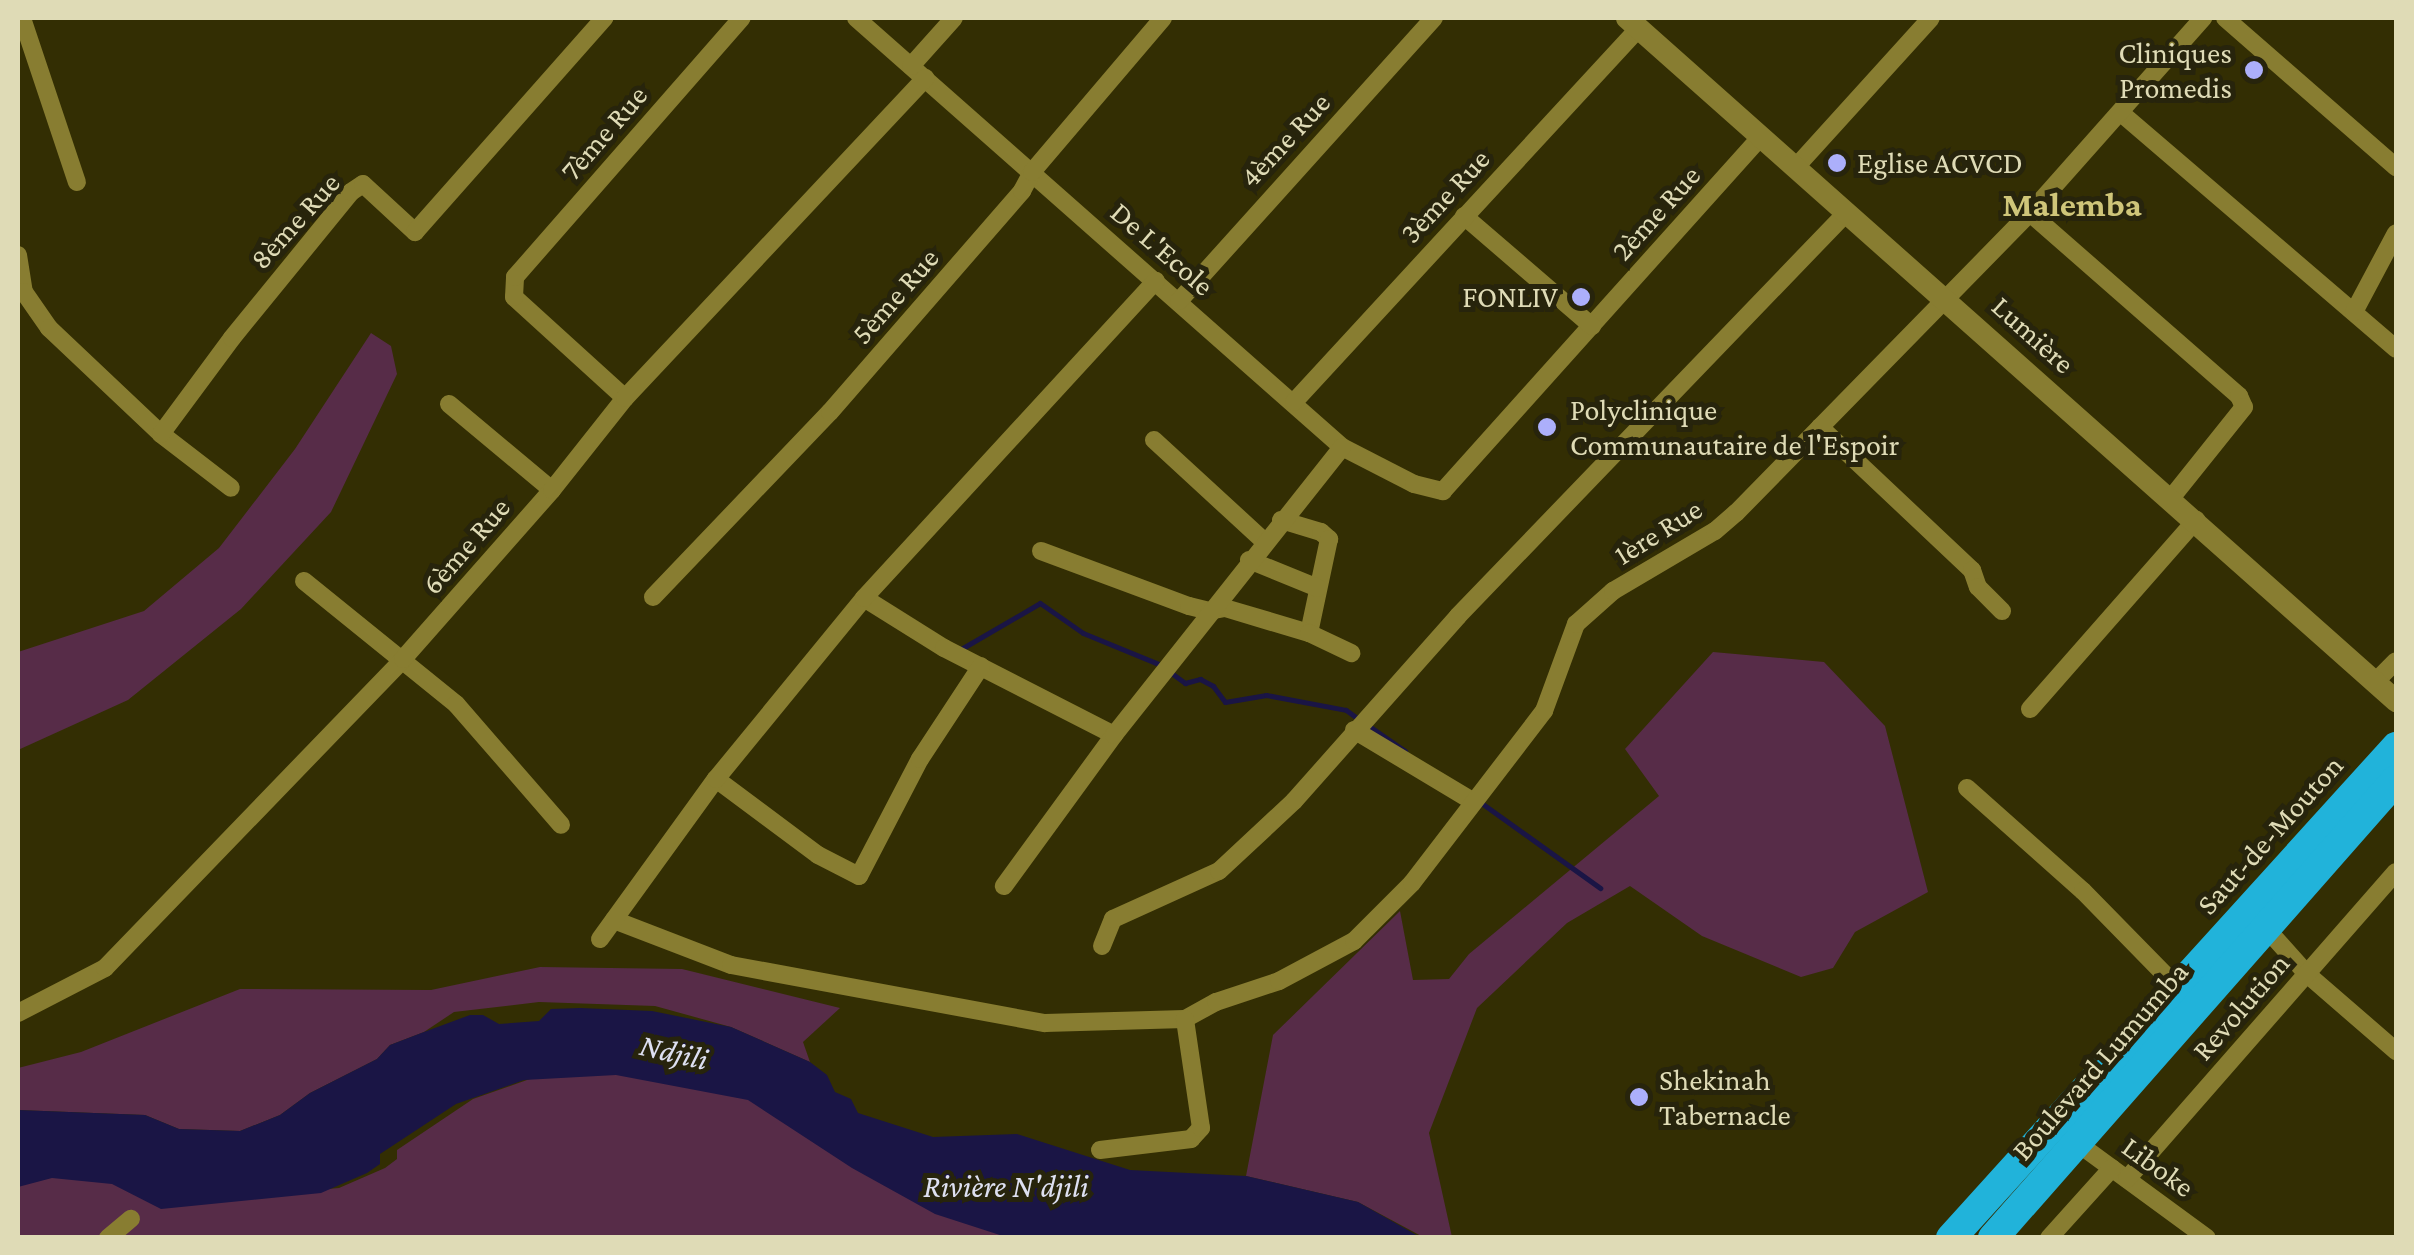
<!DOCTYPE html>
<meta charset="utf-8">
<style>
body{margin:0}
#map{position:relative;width:2414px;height:1255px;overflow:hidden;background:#332e03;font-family:"Crimson Pro",serif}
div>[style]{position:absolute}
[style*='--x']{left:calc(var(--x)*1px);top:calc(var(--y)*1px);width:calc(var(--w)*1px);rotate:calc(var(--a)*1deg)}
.green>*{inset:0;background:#572c48}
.water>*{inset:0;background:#1a1545}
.stream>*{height:5px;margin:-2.5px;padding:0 2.5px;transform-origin:2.5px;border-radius:2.5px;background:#1a1545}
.street>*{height:18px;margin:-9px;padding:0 9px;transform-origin:9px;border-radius:9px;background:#887d31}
.secondary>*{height:22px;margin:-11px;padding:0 11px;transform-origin:11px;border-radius:11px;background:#887d31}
.highway>*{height:30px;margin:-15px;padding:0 15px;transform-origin:15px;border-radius:15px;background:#21b3da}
.dots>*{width:28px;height:28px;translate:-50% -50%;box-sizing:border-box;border:5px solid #27240c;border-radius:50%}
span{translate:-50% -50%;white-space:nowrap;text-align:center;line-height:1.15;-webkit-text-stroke:10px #27240c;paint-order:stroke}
.poi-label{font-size:30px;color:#dfdbb6}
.right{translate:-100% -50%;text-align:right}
.left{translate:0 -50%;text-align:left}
.street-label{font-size:30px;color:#dfdbb6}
.water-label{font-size:32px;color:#dee0f1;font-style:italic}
.quarter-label{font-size:35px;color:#cfc579;font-weight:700}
.frame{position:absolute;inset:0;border:20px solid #dfdbb6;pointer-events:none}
</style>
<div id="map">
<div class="green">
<div style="clip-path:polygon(371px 333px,391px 346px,397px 374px,331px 512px,241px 609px,128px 700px,18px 750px,18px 652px,144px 611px,219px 548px,295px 449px)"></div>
<div style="clip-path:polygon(1713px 652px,1824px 662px,1885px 726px,1928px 892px,1855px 932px,1833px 968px,1801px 977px,1702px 936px,1630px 886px,1567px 923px,1477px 1008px,1429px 1133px,1452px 1237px,1423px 1237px,1358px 1202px,1246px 1176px,1273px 1035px,1400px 911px,1413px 980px,1449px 979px,1469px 954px,1659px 796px,1625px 749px)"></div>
<div style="clip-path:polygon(540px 967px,682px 969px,840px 1008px,803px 1042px,810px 1062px,731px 1027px,655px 1006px,539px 1002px,454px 1012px,424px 1032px,390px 1045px,377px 1059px,310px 1093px,280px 1115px,240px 1131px,179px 1129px,145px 1115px,18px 1110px,18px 1068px,81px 1052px,240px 989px,431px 990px)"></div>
<div style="clip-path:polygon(634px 1070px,765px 1095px,1046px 1238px,18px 1238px,18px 1186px,69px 1173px,316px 1190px,339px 1188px,385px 1168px,397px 1159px,397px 1150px,473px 1099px,541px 1075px)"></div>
</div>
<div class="water">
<div style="clip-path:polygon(580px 1008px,652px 1011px,731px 1027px,810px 1062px,827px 1075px,835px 1092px,851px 1099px,858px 1113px,933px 1137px,1017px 1134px,1130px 1170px,1246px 1176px,1358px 1202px,1420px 1237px,1006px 1237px,935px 1214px,852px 1168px,748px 1100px,616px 1075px,524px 1080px,456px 1104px,380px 1154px,380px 1164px,367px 1173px,321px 1193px,161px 1209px,112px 1184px,52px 1178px,18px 1187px,18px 1110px,145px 1115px,179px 1129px,240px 1131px,280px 1115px,310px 1093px,377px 1059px,390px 1045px,424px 1032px,470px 1015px,483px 1015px,499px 1024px,539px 1021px,551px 1009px)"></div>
</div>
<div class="stream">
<div style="--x:961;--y:649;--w:91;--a:-30.2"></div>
<div style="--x:1040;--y:603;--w:52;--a:34.9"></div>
<div style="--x:1083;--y:633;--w:84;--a:22.3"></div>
<div style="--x:1170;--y:672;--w:19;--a:36"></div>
<div style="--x:1185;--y:683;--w:16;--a:-15"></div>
<div style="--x:1200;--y:679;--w:15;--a:28"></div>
<div style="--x:1213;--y:686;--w:20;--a:53"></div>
<div style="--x:1225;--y:702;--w:42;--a:-9.7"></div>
<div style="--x:1266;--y:695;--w:81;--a:10.6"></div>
<div style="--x:1346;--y:710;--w:17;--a:36"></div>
<div style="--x:1369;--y:726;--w:44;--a:34.8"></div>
<div style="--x:1480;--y:802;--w:148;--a:35.6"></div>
</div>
<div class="street">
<div style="--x:22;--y:18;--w:173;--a:71.5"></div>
<div style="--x:856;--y:18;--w:648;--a:41.44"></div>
<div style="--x:1342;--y:447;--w:81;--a:27.2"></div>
<div style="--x:1414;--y:484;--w:30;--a:14"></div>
<div style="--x:1443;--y:491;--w:476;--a:-48.1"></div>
<div style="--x:2225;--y:18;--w:227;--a:41.1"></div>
<div style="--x:911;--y:66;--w:64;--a:-48.1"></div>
<div style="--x:2121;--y:113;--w:362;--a:40.6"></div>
<div style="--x:1795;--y:168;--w:202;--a:-47.8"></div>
<div style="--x:2030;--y:213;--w:278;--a:41.2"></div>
<div style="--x:2239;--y:396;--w:12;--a:66"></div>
<div style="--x:2244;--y:407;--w:117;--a:128.7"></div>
<div style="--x:1464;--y:216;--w:169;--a:40.7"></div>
<div style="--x:18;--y:255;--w:37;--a:81"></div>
<div style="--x:24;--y:292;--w:44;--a:55.2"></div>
<div style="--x:49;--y:328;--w:154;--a:43.4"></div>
<div style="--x:161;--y:434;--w:88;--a:37.6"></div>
<div style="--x:1179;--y:301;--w:381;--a:-48"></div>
<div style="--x:2354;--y:312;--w:89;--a:-62"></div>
<div style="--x:625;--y:398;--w:150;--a:-137.7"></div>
<div style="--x:514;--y:297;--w:20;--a:-87"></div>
<div style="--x:515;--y:277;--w:344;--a:-48.8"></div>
<div style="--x:1294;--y:402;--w:507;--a:-47.32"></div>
<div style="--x:449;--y:404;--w:134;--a:39.9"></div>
<div style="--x:1820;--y:427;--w:209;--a:43.3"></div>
<div style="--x:1972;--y:570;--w:18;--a:71"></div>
<div style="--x:1978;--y:587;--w:34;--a:45"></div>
<div style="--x:161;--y:434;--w:119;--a:-53.5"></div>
<div style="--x:232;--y:338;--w:188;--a:-50.8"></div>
<div style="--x:351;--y:192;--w:14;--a:-34"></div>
<div style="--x:363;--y:184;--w:71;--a:42.7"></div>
<div style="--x:415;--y:232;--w:286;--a:-48.5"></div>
<div style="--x:1154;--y:440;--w:149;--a:42.6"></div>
<div style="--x:1281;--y:520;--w:42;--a:16.7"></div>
<div style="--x:1321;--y:532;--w:11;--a:41"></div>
<div style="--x:1329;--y:539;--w:96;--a:102"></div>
<div style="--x:1041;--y:551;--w:158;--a:20.4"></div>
<div style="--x:1189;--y:606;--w:21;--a:14"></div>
<div style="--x:1209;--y:611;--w:16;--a:-11"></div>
<div style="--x:1225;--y:608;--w:88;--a:16.6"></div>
<div style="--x:1309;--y:633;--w:47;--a:25.5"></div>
<div style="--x:1249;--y:560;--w:74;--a:22.1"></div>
<div style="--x:304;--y:581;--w:196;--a:39"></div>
<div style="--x:456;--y:704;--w:160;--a:49"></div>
<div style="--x:653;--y:597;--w:256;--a:-46.3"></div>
<div style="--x:830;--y:412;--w:293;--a:-49"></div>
<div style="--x:1022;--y:191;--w:21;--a:-62"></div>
<div style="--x:1032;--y:172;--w:202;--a:-49.6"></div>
<div style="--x:864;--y:598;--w:94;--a:32"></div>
<div style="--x:944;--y:648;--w:191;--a:27.1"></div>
<div style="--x:1114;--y:735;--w:187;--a:126.1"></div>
<div style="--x:2376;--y:681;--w:28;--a:-45"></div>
<div style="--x:2030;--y:709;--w:252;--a:-48.7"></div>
<div style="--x:1354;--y:730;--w:138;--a:31"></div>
<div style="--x:1114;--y:735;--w:367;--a:-51.6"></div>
<div style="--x:716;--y:779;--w:127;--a:36.7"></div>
<div style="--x:818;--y:855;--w:46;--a:27.1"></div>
<div style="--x:859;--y:876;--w:132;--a:-62.5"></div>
<div style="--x:920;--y:759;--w:111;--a:-56.7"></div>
<div style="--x:1967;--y:788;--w:155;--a:41.6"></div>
<div style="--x:2083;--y:891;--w:137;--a:45.6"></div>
<div style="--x:614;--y:920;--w:125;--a:21"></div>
<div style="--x:731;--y:965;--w:319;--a:10.5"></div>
<div style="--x:1045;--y:1023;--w:140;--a:-1.6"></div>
<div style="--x:1185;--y:1019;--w:35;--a:-29"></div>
<div style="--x:1216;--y:1002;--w:66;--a:-18.4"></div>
<div style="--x:1279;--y:981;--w:85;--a:-28.1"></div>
<div style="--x:1354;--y:941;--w:82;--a:-45"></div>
<div style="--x:1412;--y:883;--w:217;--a:-52.5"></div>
<div style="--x:1544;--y:711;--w:93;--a:-69.8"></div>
<div style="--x:1576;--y:624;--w:50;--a:-41.7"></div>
<div style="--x:1613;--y:591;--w:118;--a:-30.5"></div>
<div style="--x:1715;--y:531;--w:28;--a:-41"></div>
<div style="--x:1736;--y:513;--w:420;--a:-45.6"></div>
<div style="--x:2030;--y:213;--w:261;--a:-48.4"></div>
<div style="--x:2273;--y:936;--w:51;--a:48.2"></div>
<div style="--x:2307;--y:974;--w:118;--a:40.9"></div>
<div style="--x:600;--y:939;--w:198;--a:-54.1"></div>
<div style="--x:716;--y:779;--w:234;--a:-50.7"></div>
<div style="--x:864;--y:598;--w:431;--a:-47.4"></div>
<div style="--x:1102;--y:946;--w:29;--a:-68"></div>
<div style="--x:1113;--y:919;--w:116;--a:-24.4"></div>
<div style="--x:1219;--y:871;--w:103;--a:-43"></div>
<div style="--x:1294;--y:801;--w:247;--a:-48.4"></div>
<div style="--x:1458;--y:616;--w:561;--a:-46.08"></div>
<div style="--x:18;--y:1013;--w:98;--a:-27.3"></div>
<div style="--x:105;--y:968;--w:429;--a:-46"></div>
<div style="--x:403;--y:659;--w:225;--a:-48.6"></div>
<div style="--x:552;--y:490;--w:117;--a:-51.6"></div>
<div style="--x:625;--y:398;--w:439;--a:-46.8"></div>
<div style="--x:2076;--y:1142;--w:162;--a:36.2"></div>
<div style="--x:1100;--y:1150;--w:92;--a:-6.9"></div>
<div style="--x:1191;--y:1139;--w:15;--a:-48"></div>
<div style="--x:1201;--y:1128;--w:110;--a:-98.4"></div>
<div style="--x:2127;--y:1179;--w:408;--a:-48.8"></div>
<div style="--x:108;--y:1238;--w:30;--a:-40"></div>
<div style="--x:2049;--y:1238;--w:94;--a:-48"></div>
</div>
<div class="secondary">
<div style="--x:1627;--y:18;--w:1029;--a:41.61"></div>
</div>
<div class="highway">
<div style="--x:1951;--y:1238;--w:663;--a:-47.81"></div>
<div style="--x:1993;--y:1238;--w:610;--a:-48.66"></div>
</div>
<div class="dots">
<div style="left:2254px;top:70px;background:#acaffb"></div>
<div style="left:1837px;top:163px;background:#acaffb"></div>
<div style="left:1581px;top:297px;background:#acaffb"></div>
<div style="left:1547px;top:427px;background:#acaffb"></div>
<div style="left:1639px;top:1097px;background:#acaffb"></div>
</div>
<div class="poi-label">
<span class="right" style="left:2232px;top:70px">Cliniques<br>Promedis</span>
<span class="left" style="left:1857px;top:163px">Eglise ACVCD</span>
<span class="right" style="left:1558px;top:297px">FONLIV</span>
<span class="left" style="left:1570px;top:427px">Polyclinique<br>Communautaire de l'Espoir</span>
<span class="left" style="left:1659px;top:1097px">Shekinah<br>Tabernacle</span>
</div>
<div class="street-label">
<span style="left:604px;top:133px;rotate:-49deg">7ème Rue</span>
<span style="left:1285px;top:140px;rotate:-47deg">4ème Rue</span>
<span style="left:1445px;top:196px;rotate:-47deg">3ème Rue</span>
<span style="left:1656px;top:213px;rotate:-48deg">2ème Rue</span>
<span style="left:295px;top:221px;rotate:-48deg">8ème Rue</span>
<span style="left:1162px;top:249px;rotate:41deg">De L'Ecole</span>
<span style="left:895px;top:296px;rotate:-49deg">5ème Rue</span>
<span style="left:2033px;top:335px;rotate:42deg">Lumière</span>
<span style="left:1658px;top:532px;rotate:-32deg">1ère Rue</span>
<span style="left:466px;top:546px;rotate:-49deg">6ème Rue</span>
<span style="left:2270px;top:835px;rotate:-48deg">Saut-de-Mouton</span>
<span style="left:2241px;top:1007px;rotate:-49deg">Revolution</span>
<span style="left:2100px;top:1061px;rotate:-49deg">Boulevard Lumumba</span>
<span style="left:2158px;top:1167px;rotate:36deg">Liboke</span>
</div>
<div class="water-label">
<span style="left:674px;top:1052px;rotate:13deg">Ndjili</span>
<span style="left:1006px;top:1186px">Rivière N'djili</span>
</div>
<div class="quarter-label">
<span style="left:2072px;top:205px">Malemba</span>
</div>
<div class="frame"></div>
</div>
